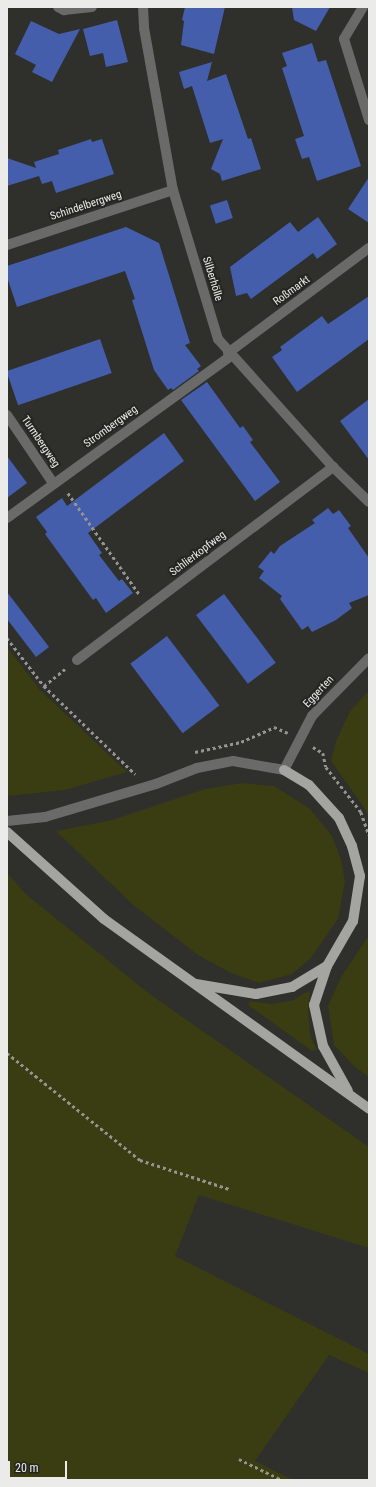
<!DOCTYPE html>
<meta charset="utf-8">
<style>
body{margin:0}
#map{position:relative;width:376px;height:1487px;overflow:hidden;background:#2f2f2b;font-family:"Roboto Condensed",sans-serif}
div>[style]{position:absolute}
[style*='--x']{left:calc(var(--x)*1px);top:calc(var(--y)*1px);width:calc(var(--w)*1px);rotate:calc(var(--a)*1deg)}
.green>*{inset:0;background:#3a3c11}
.building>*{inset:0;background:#445eab;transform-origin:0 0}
.path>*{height:2.5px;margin-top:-1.25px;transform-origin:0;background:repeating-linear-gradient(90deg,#949491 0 3px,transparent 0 6px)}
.minor>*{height:10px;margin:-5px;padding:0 5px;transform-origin:5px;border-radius:5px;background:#6a6a68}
.major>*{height:10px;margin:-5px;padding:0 5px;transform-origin:5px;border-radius:5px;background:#a4a5a0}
span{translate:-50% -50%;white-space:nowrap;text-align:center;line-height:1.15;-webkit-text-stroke:4px #252521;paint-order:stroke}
.street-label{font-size:11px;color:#ebece9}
.frame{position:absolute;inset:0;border:8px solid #ebece9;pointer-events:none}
.scale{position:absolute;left:8px;top:1461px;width:59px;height:18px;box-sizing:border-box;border:2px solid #ebece9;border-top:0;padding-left:5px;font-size:12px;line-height:14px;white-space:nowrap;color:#ebece9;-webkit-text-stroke:3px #252521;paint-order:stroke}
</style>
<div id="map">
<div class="green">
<div style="clip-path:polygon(7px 647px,40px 690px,127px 772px,65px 790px,7px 796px)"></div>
<div style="clip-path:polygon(369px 691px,369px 819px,365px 809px,331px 761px,336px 741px,350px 711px)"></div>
<div style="clip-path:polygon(242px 783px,274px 786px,309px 808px,332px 836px,341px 859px,345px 881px,338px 919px,311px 958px,292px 974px,259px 983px,231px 973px,198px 955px,132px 904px,56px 831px,112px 820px,205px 789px)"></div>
<div style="clip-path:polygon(7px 873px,27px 895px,151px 995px,369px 1147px,369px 1248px,199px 1195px,175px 1256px,369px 1354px,369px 1373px,329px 1355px,255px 1461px,293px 1480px,7px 1480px)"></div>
<div style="clip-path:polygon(369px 935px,369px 1077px,355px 1067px,334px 1045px,328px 1006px,341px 977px)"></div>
<div style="clip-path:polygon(308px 991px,310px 993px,308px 1008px,310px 1035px,317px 1050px,312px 1051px,248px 1005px,250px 1001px,271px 1004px,294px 1000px)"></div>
</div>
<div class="building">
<div style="clip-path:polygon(185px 7px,225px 7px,214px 54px,181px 45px,184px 21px,182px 20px)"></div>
<div style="clip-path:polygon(292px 7px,330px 7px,316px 31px,294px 20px)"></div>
<div style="clip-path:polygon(117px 20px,128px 62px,106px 67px,103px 53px,90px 56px,83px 29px)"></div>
<div style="clip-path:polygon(31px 21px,59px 34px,80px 29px,52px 82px,32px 72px,36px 65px,15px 54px)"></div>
<div style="clip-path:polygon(312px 43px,318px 62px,326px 60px,361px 166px,317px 181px,309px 157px,302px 159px,295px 139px,304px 136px,282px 68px,287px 66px,282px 53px)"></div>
<div style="clip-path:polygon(212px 62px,207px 81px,226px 74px,248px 139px,251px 138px,261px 169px,222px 181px,220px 174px,211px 169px,223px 139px,210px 143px,192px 86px,184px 89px,179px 72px)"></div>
<div style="clip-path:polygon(91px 139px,92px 142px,102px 139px,114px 174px,56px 193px,52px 181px,42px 184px,39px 176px,7px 186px,7px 158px,36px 168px,34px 162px,59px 154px,58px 150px)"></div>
<div style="clip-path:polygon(369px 177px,369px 223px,348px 209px)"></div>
<div style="left:227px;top:200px;width:19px;height:18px;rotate:72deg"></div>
<div style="clip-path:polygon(318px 217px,337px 244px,317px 259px,313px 253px,251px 299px,247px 293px,236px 296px,230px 267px,290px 222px,298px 232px)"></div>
<div style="clip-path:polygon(126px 227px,159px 243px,190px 343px,185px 345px,201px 366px,197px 369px,199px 371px,173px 390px,171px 388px,168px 390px,154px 370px,132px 300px,135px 299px,125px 271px,17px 307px,7px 277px,7px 266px)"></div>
<div style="clip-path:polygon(369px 296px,369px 339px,297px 392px,272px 357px,282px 350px,280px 347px,322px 316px,328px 324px)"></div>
<div style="left:100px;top:339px;width:36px;height:99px;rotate:71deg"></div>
<div style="clip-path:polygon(207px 382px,240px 428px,243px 426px,253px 440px,250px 442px,280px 482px,255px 501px,181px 400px)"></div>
<div style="clip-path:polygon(369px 399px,369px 460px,340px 421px)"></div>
<div style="clip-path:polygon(164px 433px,184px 461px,88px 533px,102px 553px,99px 555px,119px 581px,122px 579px,133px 593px,106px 613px,96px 598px,93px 600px,45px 534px,47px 532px,36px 517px,62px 498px,67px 506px)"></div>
<div style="clip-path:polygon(7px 456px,27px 483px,7px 498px)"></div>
<div style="clip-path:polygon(328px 508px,333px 514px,339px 510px,351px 526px,348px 528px,369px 558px,369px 595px,349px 603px,352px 608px,336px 620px,312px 632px,308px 626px,302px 630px,280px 599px,282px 596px,259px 578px,264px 571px,258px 567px,271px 551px,274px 554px,280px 546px,315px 523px,312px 520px)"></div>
<div style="clip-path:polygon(7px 592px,49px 647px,36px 657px,7px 619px)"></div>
<div style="left:224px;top:594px;width:86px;height:35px;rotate:53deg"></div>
<div style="left:167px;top:636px;width:87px;height:46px;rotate:53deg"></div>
</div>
<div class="path">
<div style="--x:68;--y:493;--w:125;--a:54.8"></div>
<div style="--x:7;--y:638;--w:61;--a:52.4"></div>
<div style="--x:44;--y:686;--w:127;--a:44"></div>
<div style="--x:44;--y:686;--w:27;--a:-39"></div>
<div style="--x:313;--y:747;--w:12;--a:31"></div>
<div style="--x:323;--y:753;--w:14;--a:78"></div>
<div style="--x:326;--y:767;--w:57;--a:52.1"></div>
<div style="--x:361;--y:812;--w:24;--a:71"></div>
<div style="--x:195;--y:752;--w:47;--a:-12.3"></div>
<div style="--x:241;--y:742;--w:36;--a:-24"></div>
<div style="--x:274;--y:727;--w:15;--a:23"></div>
<div style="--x:7;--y:1053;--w:171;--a:38.8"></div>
<div style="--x:140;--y:1160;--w:94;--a:18"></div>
<div style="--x:239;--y:1459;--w:48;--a:26"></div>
</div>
<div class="minor">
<div style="--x:58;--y:7;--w:7;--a:27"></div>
<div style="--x:64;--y:10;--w:28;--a:-6"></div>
<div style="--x:143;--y:7;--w:21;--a:87"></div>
<div style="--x:144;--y:28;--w:165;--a:79.9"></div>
<div style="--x:173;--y:190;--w:156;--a:73.2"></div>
<div style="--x:218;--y:339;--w:172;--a:48.1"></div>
<div style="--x:333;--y:467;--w:50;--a:44.2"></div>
<div style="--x:363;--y:7;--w:37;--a:121"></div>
<div style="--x:344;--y:39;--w:85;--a:72.8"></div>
<div style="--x:7;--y:245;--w:175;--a:-18.3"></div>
<div style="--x:228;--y:353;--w:176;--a:-36.7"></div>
<div style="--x:7;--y:415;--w:82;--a:55.9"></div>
<div style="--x:7;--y:518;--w:276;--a:-35.9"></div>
<div style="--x:77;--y:660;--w:321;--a:-37"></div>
<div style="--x:7;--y:821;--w:38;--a:-6"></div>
<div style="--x:45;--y:817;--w:116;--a:-16.6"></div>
<div style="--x:156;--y:784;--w:44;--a:-21.3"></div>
<div style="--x:197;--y:768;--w:37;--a:-11"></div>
<div style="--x:233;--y:761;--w:52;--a:10"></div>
<div style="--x:284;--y:770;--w:61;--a:-62.6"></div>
<div style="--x:312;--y:716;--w:81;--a:-45.5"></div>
</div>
<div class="major">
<div style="--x:284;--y:770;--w:29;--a:31"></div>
<div style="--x:309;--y:785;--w:45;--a:47.7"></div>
<div style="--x:339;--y:818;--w:31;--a:65"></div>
<div style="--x:352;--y:846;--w:31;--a:75"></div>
<div style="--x:360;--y:876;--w:46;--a:98.8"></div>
<div style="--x:353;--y:921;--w:52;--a:120"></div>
<div style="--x:327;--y:966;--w:41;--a:108.4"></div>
<div style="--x:314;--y:1005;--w:42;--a:77.6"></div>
<div style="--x:323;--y:1046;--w:51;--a:60.9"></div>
<div style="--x:7;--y:832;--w:130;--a:41.9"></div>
<div style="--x:104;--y:919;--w:326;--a:35.6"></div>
<div style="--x:196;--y:984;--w:61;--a:9.5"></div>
<div style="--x:256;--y:994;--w:37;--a:-11"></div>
<div style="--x:292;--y:987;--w:41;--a:-31"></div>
</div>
<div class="street-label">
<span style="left:86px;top:206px;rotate:-18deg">Schindelbergweg</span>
<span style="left:212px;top:279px;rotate:73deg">Silberhölle</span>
<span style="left:292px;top:291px;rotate:-36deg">Roßmarkt</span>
<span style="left:111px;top:427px;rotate:-36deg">Strombergweg</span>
<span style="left:40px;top:442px;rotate:56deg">Turmbergweg</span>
<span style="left:198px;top:554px;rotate:-37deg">Schlierkopfweg</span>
<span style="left:319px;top:692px;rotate:-47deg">Eggerten</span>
</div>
<div class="frame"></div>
<div class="scale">20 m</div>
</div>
